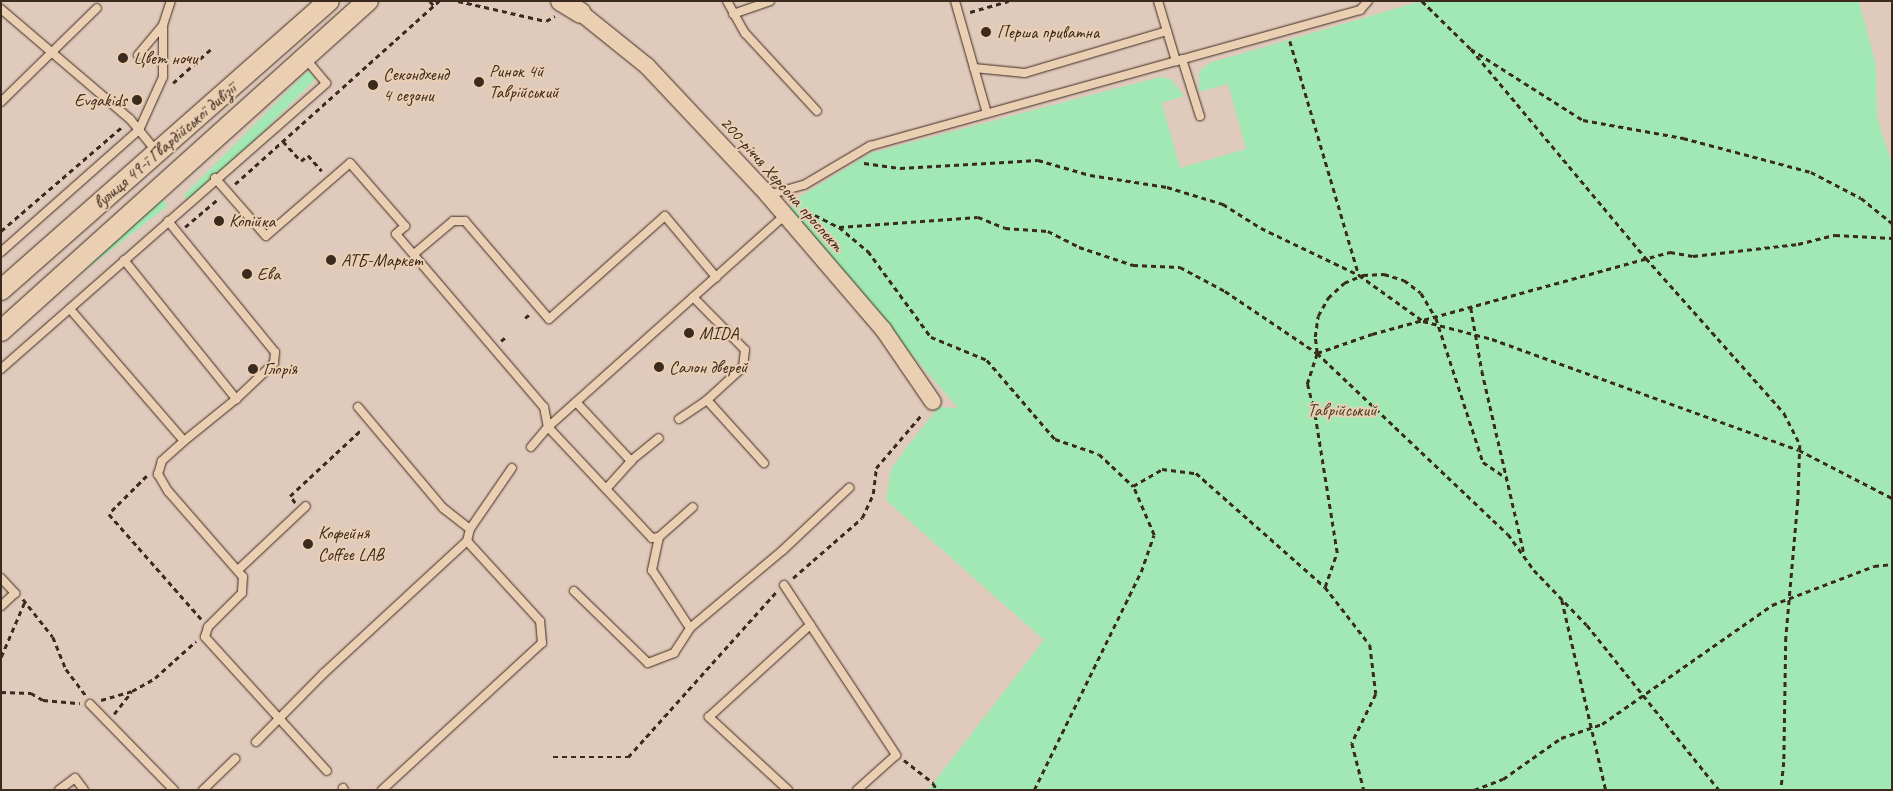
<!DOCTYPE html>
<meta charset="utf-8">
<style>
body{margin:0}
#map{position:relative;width:1893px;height:791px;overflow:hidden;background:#e0cabc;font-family:Caveat,sans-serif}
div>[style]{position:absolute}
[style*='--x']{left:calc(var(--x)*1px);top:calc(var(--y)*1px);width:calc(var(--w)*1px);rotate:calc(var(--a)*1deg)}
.green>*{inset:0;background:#a1e8b5;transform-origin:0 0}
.path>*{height:2.5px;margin-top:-1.25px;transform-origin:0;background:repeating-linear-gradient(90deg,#3b2a1e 0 5px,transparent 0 9px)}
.roads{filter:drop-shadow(0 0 1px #3b2a1e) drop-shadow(0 0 1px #3b2a1e)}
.service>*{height:8px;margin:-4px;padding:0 4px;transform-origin:4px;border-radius:4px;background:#ebcfb2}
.minor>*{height:16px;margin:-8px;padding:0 8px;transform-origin:8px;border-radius:8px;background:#ebcfb2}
.tertiary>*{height:20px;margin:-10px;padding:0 10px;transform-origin:10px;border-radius:10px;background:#ebcfb2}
.dots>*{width:14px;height:14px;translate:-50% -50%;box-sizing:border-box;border:2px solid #ebcfb2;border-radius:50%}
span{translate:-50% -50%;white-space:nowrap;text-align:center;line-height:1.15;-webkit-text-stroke:4px #ebcfb2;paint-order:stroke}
.poi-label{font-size:18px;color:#3b2a1e}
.left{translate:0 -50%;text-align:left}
.right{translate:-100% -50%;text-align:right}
.street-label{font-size:18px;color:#3b2a1e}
.park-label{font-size:18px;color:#453d2d}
.frame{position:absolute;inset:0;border:2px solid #3b2a1e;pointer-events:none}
</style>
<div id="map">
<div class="green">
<div style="clip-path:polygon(1422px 1px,1859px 1px,1876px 65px,1877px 118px,1892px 164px,1892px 790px,928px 790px,1044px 640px,886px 500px,891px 469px,906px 448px,939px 407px,958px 408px,791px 215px,791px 202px,871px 153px,1160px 77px,1171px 79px,1184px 96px,1162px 103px,1180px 168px,1246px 149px,1228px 84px,1199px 92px,1199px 72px,1209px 63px)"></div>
<div style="left:308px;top:71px;width:11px;height:176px;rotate:45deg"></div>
<div style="left:161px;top:197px;width:11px;height:215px;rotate:52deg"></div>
</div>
<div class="path">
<div style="--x:430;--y:1;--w:6;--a:51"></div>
<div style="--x:458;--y:1;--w:90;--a:12.8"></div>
<div style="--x:546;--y:21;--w:10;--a:-29"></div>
<div style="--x:1422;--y:1;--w:69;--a:44.4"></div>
<div style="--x:1471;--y:49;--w:133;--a:32.4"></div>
<div style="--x:1583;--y:120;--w:102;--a:10.2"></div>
<div style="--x:1683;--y:138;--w:132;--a:14.9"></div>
<div style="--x:1811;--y:172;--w:56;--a:27.5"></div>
<div style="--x:1861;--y:198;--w:40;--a:39"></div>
<div style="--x:970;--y:12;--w:40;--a:-16"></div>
<div style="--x:1290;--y:41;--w:244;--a:73.6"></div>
<div style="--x:1471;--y:49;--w:273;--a:50.1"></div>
<div style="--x:1646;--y:258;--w:208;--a:48.3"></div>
<div style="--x:1784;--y:413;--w:36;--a:63"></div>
<div style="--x:1800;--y:445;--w:56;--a:92"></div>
<div style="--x:1798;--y:501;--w:137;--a:95"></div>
<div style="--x:1786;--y:637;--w:125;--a:90.9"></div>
<div style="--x:1784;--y:762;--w:28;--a:96"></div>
<div style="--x:173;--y:83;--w:51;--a:-41.8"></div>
<div style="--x:283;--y:141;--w:27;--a:48"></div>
<div style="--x:301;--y:161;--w:9;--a:-41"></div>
<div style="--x:308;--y:155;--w:21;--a:49"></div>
<div style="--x:864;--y:163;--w:36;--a:8"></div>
<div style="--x:900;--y:168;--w:138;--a:-3.3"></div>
<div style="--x:1038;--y:160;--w:54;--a:16.1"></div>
<div style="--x:1090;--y:175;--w:78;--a:8.9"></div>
<div style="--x:1167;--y:187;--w:59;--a:16.9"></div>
<div style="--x:1223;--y:204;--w:45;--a:32.3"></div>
<div style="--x:1261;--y:228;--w:109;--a:25.6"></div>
<div style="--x:1359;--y:275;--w:79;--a:35.7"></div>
<div style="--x:1423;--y:321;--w:71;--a:14.6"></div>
<div style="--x:1492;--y:339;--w:326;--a:19.9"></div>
<div style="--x:1799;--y:450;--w:105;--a:27.3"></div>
<div style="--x:235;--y:184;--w:274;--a:-41.9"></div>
<div style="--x:806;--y:215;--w:9;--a:0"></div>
<div style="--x:815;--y:215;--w:27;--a:27"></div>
<div style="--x:839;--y:227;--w:38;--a:40"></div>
<div style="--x:868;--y:251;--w:107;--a:53.8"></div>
<div style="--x:931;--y:337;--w:61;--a:22.3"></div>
<div style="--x:987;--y:360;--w:104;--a:49.3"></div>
<div style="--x:1055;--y:439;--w:46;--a:18.8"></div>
<div style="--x:1099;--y:454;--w:47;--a:43.3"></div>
<div style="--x:1133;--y:486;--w:34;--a:-30"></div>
<div style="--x:1162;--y:469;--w:34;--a:7"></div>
<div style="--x:1196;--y:473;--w:172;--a:41.5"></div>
<div style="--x:1325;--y:587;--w:73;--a:52.2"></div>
<div style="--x:1370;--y:645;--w:49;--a:83"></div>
<div style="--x:1376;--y:694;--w:55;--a:116.1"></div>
<div style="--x:1352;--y:743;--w:49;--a:75.7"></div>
<div style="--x:185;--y:227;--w:43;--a:-40.3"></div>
<div style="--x:839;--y:227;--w:139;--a:-4.1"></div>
<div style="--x:978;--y:217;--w:29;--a:22"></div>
<div style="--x:1005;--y:228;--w:43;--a:4"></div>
<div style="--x:1048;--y:231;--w:35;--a:27"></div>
<div style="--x:1079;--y:247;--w:57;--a:18.4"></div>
<div style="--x:1133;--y:265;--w:47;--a:2.4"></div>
<div style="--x:1180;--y:267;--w:51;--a:28.1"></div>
<div style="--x:1225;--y:291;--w:111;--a:34"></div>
<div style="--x:1317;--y:353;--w:263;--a:43.5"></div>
<div style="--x:1508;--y:534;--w:44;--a:54.2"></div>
<div style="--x:1534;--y:570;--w:76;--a:46.1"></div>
<div style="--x:1587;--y:625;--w:211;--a:51.3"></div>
<div style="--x:1;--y:231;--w:161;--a:-40.7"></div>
<div style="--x:1471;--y:308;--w:64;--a:80.1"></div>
<div style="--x:1482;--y:371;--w:187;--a:77"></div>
<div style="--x:525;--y:318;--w:8;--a:-40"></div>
<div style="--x:501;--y:341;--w:9;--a:-41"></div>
<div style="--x:1317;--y:353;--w:58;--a:-19.1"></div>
<div style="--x:1372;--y:334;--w:309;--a:-15.4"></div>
<div style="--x:1670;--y:252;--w:23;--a:10"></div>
<div style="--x:1693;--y:256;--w:106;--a:-6.5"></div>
<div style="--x:1798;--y:244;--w:38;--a:-14"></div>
<div style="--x:1835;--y:235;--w:57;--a:3"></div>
<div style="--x:147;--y:476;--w:54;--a:135"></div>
<div style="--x:109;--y:514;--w:141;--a:48.7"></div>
<div style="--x:295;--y:503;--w:9;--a:-126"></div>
<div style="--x:290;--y:496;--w:98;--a:-42.9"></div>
<div style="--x:793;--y:578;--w:91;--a:-41"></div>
<div style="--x:862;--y:518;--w:26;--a:-65"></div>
<div style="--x:873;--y:494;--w:26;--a:-83"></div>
<div style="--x:876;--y:468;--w:72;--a:-49.5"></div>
<div style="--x:1325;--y:587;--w:36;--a:-71"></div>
<div style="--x:1337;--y:553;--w:140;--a:-99.1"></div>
<div style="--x:1315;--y:415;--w:32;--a:-104"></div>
<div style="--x:1307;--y:384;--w:33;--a:-72"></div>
<div style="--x:1317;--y:353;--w:16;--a:-97"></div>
<div style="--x:1315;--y:337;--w:21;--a:-82"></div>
<div style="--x:1318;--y:316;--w:21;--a:-61"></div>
<div style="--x:1328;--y:298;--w:22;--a:-43"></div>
<div style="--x:1344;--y:283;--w:21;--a:-23"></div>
<div style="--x:1363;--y:275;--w:21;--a:-3"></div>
<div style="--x:1384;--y:274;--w:21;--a:17"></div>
<div style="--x:1404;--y:280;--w:21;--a:37"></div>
<div style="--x:1421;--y:293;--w:29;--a:59"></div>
<div style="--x:1436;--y:318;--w:151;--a:71.9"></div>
<div style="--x:1483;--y:462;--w:29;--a:34"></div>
<div style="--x:23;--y:599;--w:48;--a:51.7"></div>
<div style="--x:53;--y:637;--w:35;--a:68"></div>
<div style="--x:66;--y:669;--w:34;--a:53"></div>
<div style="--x:1562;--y:600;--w:195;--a:77"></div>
<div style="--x:1;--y:657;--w:61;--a:-66.8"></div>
<div style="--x:1;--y:692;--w:30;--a:2"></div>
<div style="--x:31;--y:693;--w:14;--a:30"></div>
<div style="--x:43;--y:700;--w:37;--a:5"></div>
<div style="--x:101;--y:700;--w:32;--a:-16"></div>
<div style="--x:132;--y:691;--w:26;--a:-29"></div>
<div style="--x:155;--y:678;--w:55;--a:-42.1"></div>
<div style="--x:114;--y:714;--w:28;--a:-52"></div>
<div style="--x:553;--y:757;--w:75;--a:0"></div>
<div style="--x:628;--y:757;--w:223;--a:-48.1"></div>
<div style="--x:904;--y:760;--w:37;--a:38"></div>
<div style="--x:933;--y:783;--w:8;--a:60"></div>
<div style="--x:1034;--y:790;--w:243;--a:-63.9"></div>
<div style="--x:1141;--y:572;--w:39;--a:-71"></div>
<div style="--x:1154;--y:535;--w:53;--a:-113.2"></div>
<div style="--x:1474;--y:790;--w:31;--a:-21"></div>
<div style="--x:1503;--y:779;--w:71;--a:-35.3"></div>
<div style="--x:1561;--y:738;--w:43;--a:-18.9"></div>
<div style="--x:1602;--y:724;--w:208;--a:-35"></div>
<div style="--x:1772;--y:605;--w:109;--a:-20.9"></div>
<div style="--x:1874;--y:566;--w:18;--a:-6"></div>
</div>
<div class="roads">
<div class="service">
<div style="--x:727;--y:1;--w:37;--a:61"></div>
<div style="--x:745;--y:33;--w:106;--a:47.3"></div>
<div style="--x:955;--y:1;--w:116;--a:74.1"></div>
<div style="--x:1158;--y:1;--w:63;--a:73.3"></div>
<div style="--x:1;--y:9;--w:170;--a:40.5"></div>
<div style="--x:130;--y:119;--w:41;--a:50.9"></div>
<div style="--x:733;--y:14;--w:39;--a:-19"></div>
<div style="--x:138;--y:55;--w:39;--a:-50"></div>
<div style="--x:163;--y:25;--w:25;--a:-72"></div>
<div style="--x:1182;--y:59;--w:60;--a:72.5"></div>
<div style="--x:974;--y:68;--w:51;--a:5.6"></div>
<div style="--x:1025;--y:73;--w:148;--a:-16.5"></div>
<div style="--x:1;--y:102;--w:134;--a:-44.4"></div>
<div style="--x:215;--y:178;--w:77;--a:48.7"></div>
<div style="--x:266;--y:236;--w:111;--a:-41"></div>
<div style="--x:350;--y:163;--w:84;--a:48.9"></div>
<div style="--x:405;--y:226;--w:12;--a:138"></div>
<div style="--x:396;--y:234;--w:228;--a:49.5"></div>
<div style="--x:544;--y:407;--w:20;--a:79"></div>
<div style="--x:548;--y:427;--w:152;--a:46.9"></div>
<div style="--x:652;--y:538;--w:7;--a:-8"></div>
<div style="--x:659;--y:537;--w:45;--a:-41.4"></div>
<div style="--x:768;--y:195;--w:37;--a:-16"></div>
<div style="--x:804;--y:185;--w:77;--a:-30.6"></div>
<div style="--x:870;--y:146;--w:509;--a:-15.51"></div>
<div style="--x:1360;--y:10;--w:12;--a:-48"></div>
<div style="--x:168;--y:221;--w:169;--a:50.8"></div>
<div style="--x:275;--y:352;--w:11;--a:95"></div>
<div style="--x:274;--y:363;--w:52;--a:136.5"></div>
<div style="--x:1;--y:252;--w:184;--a:-41.5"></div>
<div style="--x:139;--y:130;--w:58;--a:-65.6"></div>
<div style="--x:163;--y:77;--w:52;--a:-90"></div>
<div style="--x:414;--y:254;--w:51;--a:-40.2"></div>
<div style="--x:453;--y:221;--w:12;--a:0"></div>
<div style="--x:465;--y:221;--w:129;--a:49.4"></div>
<div style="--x:549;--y:319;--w:155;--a:-41.6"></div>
<div style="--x:665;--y:216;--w:80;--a:50.1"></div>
<div style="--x:124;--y:260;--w:179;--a:51.1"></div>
<div style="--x:236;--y:399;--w:67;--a:141.1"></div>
<div style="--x:693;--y:297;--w:74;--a:45.5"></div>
<div style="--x:745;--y:350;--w:17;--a:97"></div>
<div style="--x:743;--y:367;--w:49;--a:137.5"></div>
<div style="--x:707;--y:400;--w:85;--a:47.9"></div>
<div style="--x:70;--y:309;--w:174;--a:49.2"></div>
<div style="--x:184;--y:441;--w:30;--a:138"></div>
<div style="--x:162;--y:461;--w:14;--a:107"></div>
<div style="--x:158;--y:474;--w:20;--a:60"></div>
<div style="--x:168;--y:491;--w:114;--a:48.9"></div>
<div style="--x:243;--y:577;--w:16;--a:94"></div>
<div style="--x:242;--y:593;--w:48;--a:135"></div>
<div style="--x:208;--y:627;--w:10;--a:107"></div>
<div style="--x:205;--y:637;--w:181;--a:47.7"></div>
<div style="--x:1;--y:369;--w:433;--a:-41.3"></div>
<div style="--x:326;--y:83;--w:33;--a:-130"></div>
<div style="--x:576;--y:402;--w:81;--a:47"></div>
<div style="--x:358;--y:407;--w:132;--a:49.9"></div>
<div style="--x:443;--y:508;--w:34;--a:38"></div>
<div style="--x:470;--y:529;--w:74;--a:-55.5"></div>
<div style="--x:679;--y:419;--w:34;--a:-34"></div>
<div style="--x:531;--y:447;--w:26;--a:-50"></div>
<div style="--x:548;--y:427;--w:318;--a:-41.8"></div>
<div style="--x:606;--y:489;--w:40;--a:-48"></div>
<div style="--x:633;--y:459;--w:33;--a:-39"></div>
<div style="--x:659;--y:537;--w:34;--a:102"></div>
<div style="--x:652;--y:570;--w:69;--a:56.8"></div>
<div style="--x:690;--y:628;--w:121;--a:-40"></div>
<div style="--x:783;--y:550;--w:91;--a:-43.2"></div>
<div style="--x:238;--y:570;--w:93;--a:-43.3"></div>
<div style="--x:1;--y:578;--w:21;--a:47"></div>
<div style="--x:15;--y:593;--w:19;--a:137"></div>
<div style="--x:784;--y:585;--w:204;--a:56.6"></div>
<div style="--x:896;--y:755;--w:52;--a:138.1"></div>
<div style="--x:574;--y:591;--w:103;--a:44.2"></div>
<div style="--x:648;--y:663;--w:28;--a:-21"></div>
<div style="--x:674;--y:653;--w:30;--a:-57"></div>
<div style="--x:90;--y:704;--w:120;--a:45.7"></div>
<div style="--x:256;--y:742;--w:97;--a:-45.4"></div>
<div style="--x:324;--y:673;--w:195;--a:-42.7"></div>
<div style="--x:343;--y:788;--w:2;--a:63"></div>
<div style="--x:59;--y:790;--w:20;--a:-37"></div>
<div style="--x:75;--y:778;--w:15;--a:53"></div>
<div style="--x:203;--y:790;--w:45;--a:-44.1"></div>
<div style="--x:382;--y:790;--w:217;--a:-42.6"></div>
<div style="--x:542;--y:643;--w:22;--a:-95"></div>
<div style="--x:540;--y:621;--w:108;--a:-132.4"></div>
<div style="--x:467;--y:541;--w:12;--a:-76"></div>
<div style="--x:788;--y:790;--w:108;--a:-137.3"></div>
<div style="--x:709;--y:717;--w:137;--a:-42.3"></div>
</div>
<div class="minor">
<div style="--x:581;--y:13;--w:85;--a:38.8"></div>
<div style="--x:647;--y:66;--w:177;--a:46.8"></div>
<div style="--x:768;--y:195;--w:177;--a:49.4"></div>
<div style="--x:883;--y:329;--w:88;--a:55.6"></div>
</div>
<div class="tertiary">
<div style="--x:561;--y:1;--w:23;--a:31"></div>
<div style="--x:1;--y:290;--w:437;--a:-41.4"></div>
<div style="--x:1;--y:331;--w:494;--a:-42"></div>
</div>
</div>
<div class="dots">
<div style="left:986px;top:32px;background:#3b2a1e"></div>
<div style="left:123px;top:58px;background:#3b2a1e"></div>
<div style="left:479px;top:82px;background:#3b2a1e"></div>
<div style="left:373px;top:85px;background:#3b2a1e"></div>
<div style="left:137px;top:100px;background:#3b2a1e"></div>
<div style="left:219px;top:221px;background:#3b2a1e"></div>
<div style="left:331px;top:260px;background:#3b2a1e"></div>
<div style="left:247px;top:274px;background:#3b2a1e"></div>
<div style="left:689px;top:333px;background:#3b2a1e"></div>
<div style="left:659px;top:367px;background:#3b2a1e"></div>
<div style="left:253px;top:369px;background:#3b2a1e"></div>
<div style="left:308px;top:544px;background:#3b2a1e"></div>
</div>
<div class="poi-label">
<span class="left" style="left:997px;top:32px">Перша приватна</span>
<span class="left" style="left:133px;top:58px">Цвет ночи</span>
<span class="left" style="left:489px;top:82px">Ринок 4й<br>Таврійський</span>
<span class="left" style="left:383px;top:85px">Секондхенд<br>4 сезони</span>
<span class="right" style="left:127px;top:100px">Evgakids</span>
<span class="left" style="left:229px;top:221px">Копійка</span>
<span class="left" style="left:341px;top:260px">АТБ-Маркет</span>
<span class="left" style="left:257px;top:274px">Ева</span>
<span class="left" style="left:699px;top:333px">MIDA</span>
<span class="left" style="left:669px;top:367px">Салон дверей</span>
<span class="left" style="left:263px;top:369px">Глорія</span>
<span class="left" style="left:318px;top:544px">Кофейня<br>Coffee LAB</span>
</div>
<div class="street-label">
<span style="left:165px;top:146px;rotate:-41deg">вулиця 49-ї Гвардійської дивізії</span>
<span style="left:782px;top:184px;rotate:48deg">200-річчя Херсона проспект</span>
</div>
<div class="park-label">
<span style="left:1342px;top:410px">Таврійський</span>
</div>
<div class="frame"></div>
</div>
